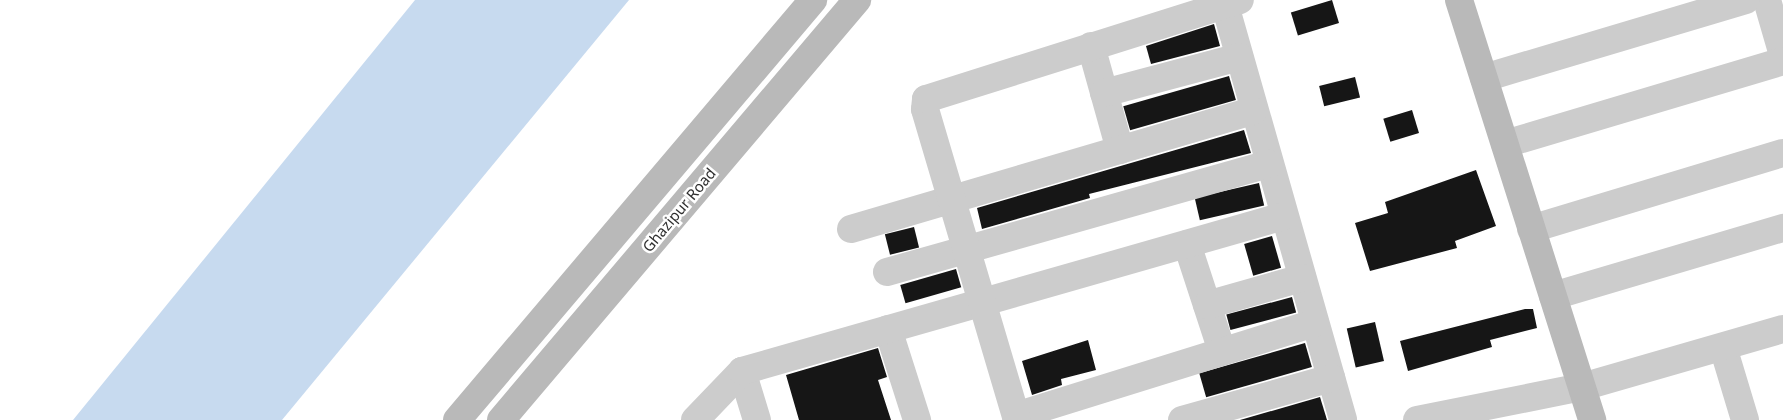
<!DOCTYPE html>
<style>
body{margin:0}
#map{position:relative;width:1783px;height:420px;overflow:hidden;background:#fff;font-family:"Noto Sans",sans-serif}
div>[style]{position:absolute}
[style*='--x']{left:calc(var(--x)*1px);top:calc(var(--y)*1px);width:calc(var(--w)*1px);rotate:calc(var(--a)*1deg)}
.water>*{inset:0;background:#c7daef}
.building>*{inset:0;background:#161616;transform-origin:0 0}
.street>*{height:28px;margin:-14px;padding:0 14px;transform-origin:14px;border-radius:14px;background:#ccc}
.secondary>*{height:28px;margin:-14px;padding:0 14px;transform-origin:14px;border-radius:14px;background:#b9b9b9}
span{translate:-50% -50%;white-space:nowrap;text-align:center;line-height:1.15;-webkit-text-stroke:5px #fff;paint-order:stroke}
.street-label{font-size:15px;color:#2f2f2f}
</style>
<div id="map">
<div class="water">
<div style="clip-path:polygon(415px 0,629px 0,282px 420px,73px 420px)"></div>
</div>
<div class="building">
<div style="left:1332px;top:0;width:24px;height:43px;rotate:73deg"></div>
<div style="clip-path:polygon(1214px 24px,1220px 46px,1151px 64px,1146px 46px)"></div>
<div style="left:1229px;top:76px;width:25px;height:110px;rotate:74deg"></div>
<div style="left:1355px;top:77px;width:21px;height:37px;rotate:76deg"></div>
<div style="left:1412px;top:110px;width:24px;height:30px;rotate:73deg"></div>
<div style="clip-path:polygon(1244px 130px,1251px 153px,1089px 194px,1090px 198px,982px 229px,977px 208px)"></div>
<div style="clip-path:polygon(1476px 170px,1496px 226px,1455px 241px,1457px 248px,1370px 271px,1355px 223px,1388px 213px,1385px 202px)"></div>
<div style="left:1259px;top:183px;width:23px;height:66px;rotate:77deg"></div>
<div style="left:914px;top:227px;width:21px;height:30px;rotate:76deg"></div>
<div style="left:1272px;top:236px;width:33px;height:29px;rotate:74deg"></div>
<div style="left:956px;top:269px;width:19px;height:58px;rotate:74deg"></div>
<div style="left:1292px;top:297px;width:16px;height:68px;rotate:75deg"></div>
<div style="clip-path:polygon(1525px 309px,1533px 309px,1537px 328px,1490px 340px,1492px 347px,1408px 371px,1400px 341px)"></div>
<div style="left:1375px;top:322px;width:40px;height:29px;rotate:77deg"></div>
<div style="clip-path:polygon(1088px 340px,1096px 370px,1061px 379px,1062px 385px,1032px 395px,1022px 361px)"></div>
<div style="left:1305px;top:343px;width:25px;height:110px;rotate:74deg"></div>
<div style="clip-path:polygon(878px 348px,887px 377px,878px 380px,891px 420px,799px 420px,786px 375px)"></div>
<div style="clip-path:polygon(1320px 397px,1327px 420px,1240px 420px)"></div>
</div>
<div class="street">
<div style="--x:1767;--y:0;--w:57;--a:73.8"></div>
<div style="--x:1225;--y:5;--w:431;--a:74.1"></div>
<div style="--x:1091;--y:46;--w:108;--a:74.4"></div>
<div style="--x:1484;--y:78;--w:273;--a:-16.6"></div>
<div style="--x:1104;--y:93;--w:140;--a:-14.9"></div>
<div style="--x:1505;--y:144;--w:290;--a:-16.6"></div>
<div style="--x:851;--y:229;--w:419;--a:-16.4"></div>
<div style="--x:1531;--y:229;--w:263;--a:-16.8"></div>
<div style="--x:1187;--y:244;--w:113;--a:71.9"></div>
<div style="--x:887;--y:272;--w:397;--a:-15.8"></div>
<div style="--x:1553;--y:296;--w:240;--a:-16.5"></div>
<div style="--x:1207;--y:305;--w:99;--a:-15.9"></div>
<div style="--x:888;--y:329;--w:96;--a:72.3"></div>
<div style="--x:1723;--y:347;--w:76;--a:73.2"></div>
<div style="--x:742;--y:371;--w:51;--a:73"></div>
<div style="--x:1016;--y:416;--w:313;--a:-17.3"></div>
<div style="--x:695;--y:420;--w:68;--a:-46.2"></div>
<div style="--x:742;--y:371;--w:564;--a:-15.96"></div>
<div style="--x:1017;--y:420;--w:324;--a:-106.5"></div>
<div style="--x:925;--y:109;--w:10;--a:-84"></div>
<div style="--x:926;--y:99;--w:329;--a:-17.5"></div>
<div style="--x:1182;--y:420;--w:155;--a:-15.7"></div>
<div style="--x:1417;--y:420;--w:168;--a:-11.3"></div>
<div style="--x:1582;--y:387;--w:209;--a:-16.1"></div>
</div>
<div class="secondary">
<div style="--x:1459;--y:0;--w:441;--a:72.4"></div>
<div style="--x:457;--y:420;--w:551;--a:-49.71"></div>
<div style="--x:501;--y:420;--w:551;--a:-49.71"></div>
</div>
<div class="street-label">
<span style="left:679px;top:210px;rotate:-50deg">Ghazipur Road</span>
</div>
</div>
